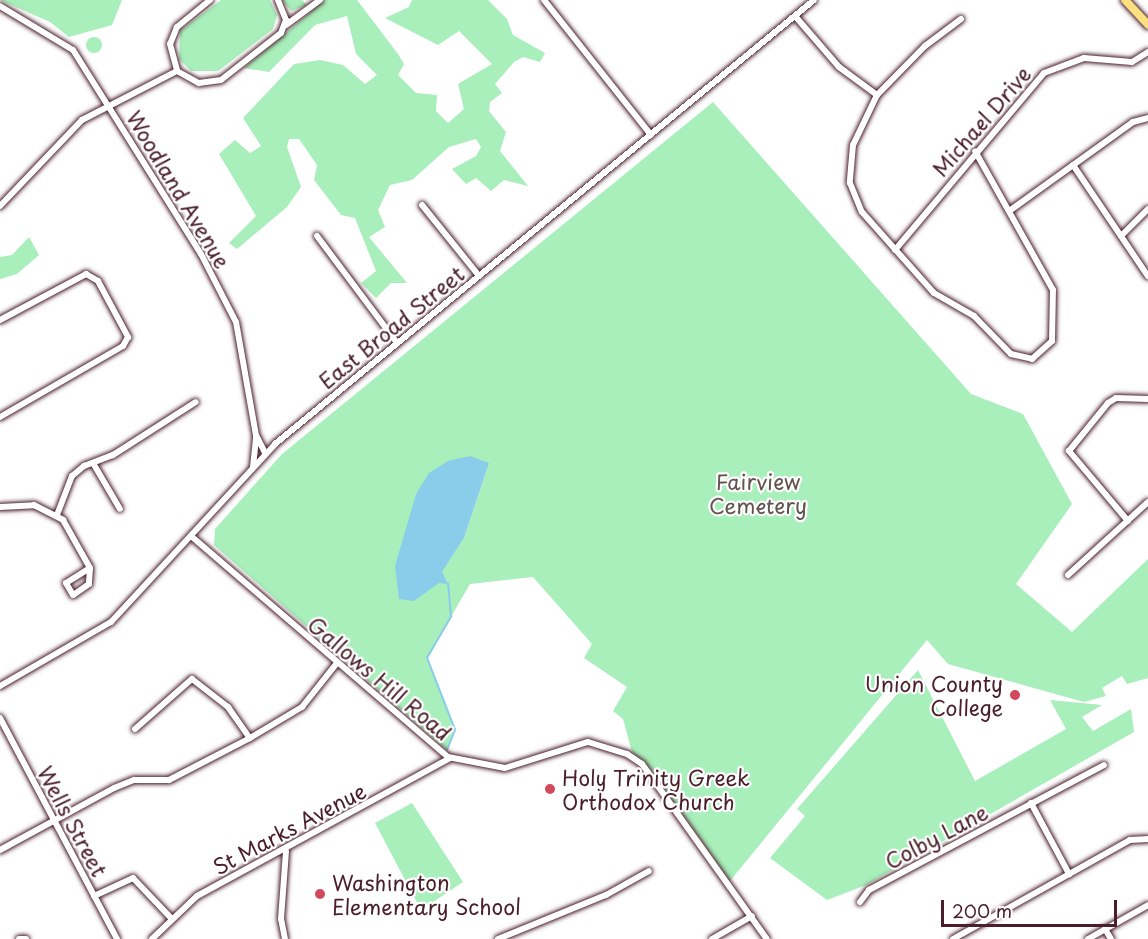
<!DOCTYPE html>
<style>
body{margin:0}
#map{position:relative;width:1148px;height:939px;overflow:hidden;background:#fff;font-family:"Playpen Sans",sans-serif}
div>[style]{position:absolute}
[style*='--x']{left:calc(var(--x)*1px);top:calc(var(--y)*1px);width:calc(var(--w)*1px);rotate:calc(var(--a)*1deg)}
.green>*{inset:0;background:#a8efbb}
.round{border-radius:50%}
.water>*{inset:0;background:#89cdea}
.stream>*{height:1.5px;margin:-0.75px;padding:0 0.75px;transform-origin:0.75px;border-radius:0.75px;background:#89cdea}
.roads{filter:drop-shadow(0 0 2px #4a1f2b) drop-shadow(0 0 2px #4a1f2b)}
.minor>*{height:6px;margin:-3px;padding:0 3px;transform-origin:3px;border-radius:3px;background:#fff}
.major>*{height:8px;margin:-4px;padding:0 4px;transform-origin:4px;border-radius:4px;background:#fce080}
.dots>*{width:16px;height:16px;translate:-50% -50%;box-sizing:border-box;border:3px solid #fff;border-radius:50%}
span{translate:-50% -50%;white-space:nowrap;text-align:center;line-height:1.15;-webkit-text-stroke:4.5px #fff;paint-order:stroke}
.street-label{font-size:21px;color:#4a1f2b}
.park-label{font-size:21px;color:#62534f}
.poi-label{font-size:21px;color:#4a1f2b}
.right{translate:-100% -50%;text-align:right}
.left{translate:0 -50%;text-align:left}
.scale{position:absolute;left:941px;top:900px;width:176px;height:27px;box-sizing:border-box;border:3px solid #4a1f2b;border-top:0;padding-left:8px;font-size:18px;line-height:21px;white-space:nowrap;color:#4a1f2b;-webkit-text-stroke:4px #fff;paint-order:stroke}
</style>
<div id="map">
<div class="green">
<div style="clip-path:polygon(0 0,122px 0,112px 25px,69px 37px,50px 22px)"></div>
<div style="clip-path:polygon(221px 0,270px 0,277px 15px,273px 29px,218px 71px,191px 71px,179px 59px,180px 31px)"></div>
<div style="clip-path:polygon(282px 0,302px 0,307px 5px,291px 11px)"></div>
<div style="clip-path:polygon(325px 0,357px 0,398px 54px,404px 64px,398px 75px,416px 93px,437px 95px,436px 111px,448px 123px,464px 109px,458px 84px,492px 64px,459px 31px,438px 45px,385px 18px,409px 7px,412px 0,488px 0,507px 19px,513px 35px,545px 53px,540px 62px,523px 57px,514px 62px,495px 84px,502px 93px,490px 102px,489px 111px,506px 132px,500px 151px,528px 186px,504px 180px,491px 191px,476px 178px,466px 184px,452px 169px,476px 156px,481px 147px,476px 139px,449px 147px,412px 180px,390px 185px,378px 210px,385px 227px,369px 237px,407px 283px,391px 283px,376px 298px,361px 283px,376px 271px,355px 218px,341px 215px,314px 180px,317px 165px,299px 139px,289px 139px,287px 147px,301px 187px,287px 207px,237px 249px,229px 243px,256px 216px,219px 154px,235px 140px,250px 153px,261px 146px,243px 118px,294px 64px,320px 60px,343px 65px,365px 84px,377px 75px,356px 54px,347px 16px,315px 25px,269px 72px,244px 68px)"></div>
<div class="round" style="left:86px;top:37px;width:16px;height:16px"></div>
<div style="clip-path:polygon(evenodd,713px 102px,971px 394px,1023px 414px,1072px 504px,1016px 584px,1072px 632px,1148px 559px,1148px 678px,1127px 684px,1122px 676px,1102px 688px,1106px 696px,1084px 702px,948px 664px,927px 640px,730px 881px,650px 768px,632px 752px,623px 719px,613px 711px,627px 687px,584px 658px,592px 644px,533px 577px,470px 584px,427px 658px,455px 730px,447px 750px,214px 545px,215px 529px,282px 454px,713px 102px,482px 460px,487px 469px,464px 538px,441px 573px,447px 583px,439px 583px,411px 515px,416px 494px,482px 460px)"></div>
<div style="clip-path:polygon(29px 237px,39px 255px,17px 274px,0 279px,0 257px,12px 255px)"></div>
<div style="clip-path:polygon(918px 670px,975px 781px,1066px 729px,1050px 700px,1102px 705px,1082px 717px,1093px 731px,1131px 709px,1134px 732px,866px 885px,827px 900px,770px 858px,805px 816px,797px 809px)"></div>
<div style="clip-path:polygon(412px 803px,463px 882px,421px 910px,375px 823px)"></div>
</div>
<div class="water">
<div style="clip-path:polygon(470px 456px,489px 463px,464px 538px,442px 572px,448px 584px,439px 583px,414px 601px,399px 599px,395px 566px,416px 494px,429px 473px,448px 461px)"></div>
</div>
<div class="stream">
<div style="--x:447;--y:750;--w:22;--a:-68"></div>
<div style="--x:455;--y:730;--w:77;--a:-111.3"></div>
<div style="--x:427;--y:658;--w:48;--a:-59.7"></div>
<div style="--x:451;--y:617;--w:33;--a:-95"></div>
</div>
<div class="roads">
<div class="minor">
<div style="--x:210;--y:0;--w:43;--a:140.7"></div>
<div style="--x:177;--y:27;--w:18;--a:112"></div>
<div style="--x:170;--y:44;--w:28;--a:75"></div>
<div style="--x:177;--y:71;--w:25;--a:29"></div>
<div style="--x:199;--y:83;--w:22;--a:-8"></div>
<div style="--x:221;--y:80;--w:76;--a:-38.1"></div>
<div style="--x:281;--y:33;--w:14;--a:-69"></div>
<div style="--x:286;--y:20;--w:22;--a:-112"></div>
<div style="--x:544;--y:0;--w:172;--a:51.6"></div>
<div style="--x:0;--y:6;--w:85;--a:31.1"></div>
<div style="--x:73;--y:50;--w:241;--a:57.9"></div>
<div style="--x:201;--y:254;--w:76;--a:62.8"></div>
<div style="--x:236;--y:322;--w:115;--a:80"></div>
<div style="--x:256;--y:435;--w:20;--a:63"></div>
<div style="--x:795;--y:16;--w:67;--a:49.2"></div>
<div style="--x:839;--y:67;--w:47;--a:36.4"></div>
<div style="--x:961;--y:19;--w:45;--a:143.1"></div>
<div style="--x:925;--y:46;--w:69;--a:134.4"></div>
<div style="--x:877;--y:95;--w:55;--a:115.6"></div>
<div style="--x:853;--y:145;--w:38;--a:95"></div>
<div style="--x:850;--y:183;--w:31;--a:68"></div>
<div style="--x:862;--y:212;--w:108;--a:48.4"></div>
<div style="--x:934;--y:293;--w:46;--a:29.9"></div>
<div style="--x:974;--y:316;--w:53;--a:45.8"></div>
<div style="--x:1011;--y:354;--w:22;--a:13"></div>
<div style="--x:1032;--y:359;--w:27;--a:-42"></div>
<div style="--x:1052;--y:341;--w:51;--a:-88.9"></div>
<div style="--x:1053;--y:290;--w:159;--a:-119.3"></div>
<div style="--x:286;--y:25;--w:42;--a:-36.3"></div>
<div style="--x:1073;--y:165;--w:134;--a:56"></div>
<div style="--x:422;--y:205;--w:91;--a:51.2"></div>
<div style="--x:0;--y:206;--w:119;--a:-46.4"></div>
<div style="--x:82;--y:120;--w:107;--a:-27.3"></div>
<div style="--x:1012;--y:209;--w:149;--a:-35.7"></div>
<div style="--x:1133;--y:122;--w:16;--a:-15"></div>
<div style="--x:317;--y:236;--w:134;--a:53.2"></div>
<div style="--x:1121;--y:236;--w:38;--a:-45"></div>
<div style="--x:895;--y:250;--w:231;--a:-49.9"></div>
<div style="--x:1044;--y:73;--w:43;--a:-20.6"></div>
<div style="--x:1084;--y:58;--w:48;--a:4.8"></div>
<div style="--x:1132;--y:62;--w:19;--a:-32"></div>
<div style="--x:0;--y:320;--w:98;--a:-28.1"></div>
<div style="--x:86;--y:274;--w:14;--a:30"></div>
<div style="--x:98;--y:281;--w:64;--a:61.8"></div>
<div style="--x:128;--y:337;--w:10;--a:119"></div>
<div style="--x:123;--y:346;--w:142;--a:150"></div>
<div style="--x:93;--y:463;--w:53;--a:59.6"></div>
<div style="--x:253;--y:467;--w:31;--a:-84"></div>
<div style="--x:0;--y:507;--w:34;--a:-3"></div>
<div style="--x:34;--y:505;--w:33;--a:27"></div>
<div style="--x:63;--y:520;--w:55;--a:60.6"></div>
<div style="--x:90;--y:568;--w:16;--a:94"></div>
<div style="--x:89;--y:584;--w:19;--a:145"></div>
<div style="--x:73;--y:595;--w:14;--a:-120"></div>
<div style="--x:66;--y:583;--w:28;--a:-32"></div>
<div style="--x:57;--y:515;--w:42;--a:-69"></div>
<div style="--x:72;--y:476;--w:16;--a:-40"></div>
<div style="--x:84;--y:466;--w:31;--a:-21"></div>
<div style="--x:113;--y:455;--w:98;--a:-32.6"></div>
<div style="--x:1128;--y:521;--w:92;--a:-130.1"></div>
<div style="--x:1069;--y:451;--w:62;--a:-50.9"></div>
<div style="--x:1108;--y:403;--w:9;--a:-32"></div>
<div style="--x:1116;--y:398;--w:32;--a:2"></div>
<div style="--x:191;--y:536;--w:339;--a:40.7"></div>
<div style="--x:448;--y:757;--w:58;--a:10.9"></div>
<div style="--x:505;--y:768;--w:87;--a:-17.4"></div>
<div style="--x:588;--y:742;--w:41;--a:17.1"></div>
<div style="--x:627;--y:754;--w:18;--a:34"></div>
<div style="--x:642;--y:764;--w:215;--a:54.5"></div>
<div style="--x:1068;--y:575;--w:108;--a:-42.4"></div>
<div style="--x:0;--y:686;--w:128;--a:-30"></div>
<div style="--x:111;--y:622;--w:242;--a:-47.3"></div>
<div style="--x:275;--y:444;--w:698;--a:-39.48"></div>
<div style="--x:0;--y:718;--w:250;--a:62.1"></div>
<div style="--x:135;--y:729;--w:76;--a:-41.3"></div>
<div style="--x:192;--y:679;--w:46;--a:37.9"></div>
<div style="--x:228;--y:707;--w:38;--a:55"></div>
<div style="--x:1031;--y:803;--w:81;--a:61.8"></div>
<div style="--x:0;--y:850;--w:130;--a:-28.5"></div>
<div style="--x:114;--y:788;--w:22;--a:-22"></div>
<div style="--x:134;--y:780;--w:35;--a:0"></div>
<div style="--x:169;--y:780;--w:91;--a:-27.4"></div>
<div style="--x:250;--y:738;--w:61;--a:-30.8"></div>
<div style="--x:302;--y:707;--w:56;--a:-51.5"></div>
<div style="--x:94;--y:896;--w:43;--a:-24.8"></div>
<div style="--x:133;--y:878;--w:55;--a:46.5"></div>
<div style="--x:860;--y:902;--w:15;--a:-53"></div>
<div style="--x:869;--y:890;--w:266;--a:-28"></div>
<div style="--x:1105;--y:929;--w:12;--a:59"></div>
<div style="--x:19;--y:939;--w:7;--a:0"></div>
<div style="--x:152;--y:939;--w:62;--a:-43.7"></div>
<div style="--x:197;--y:896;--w:288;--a:-28.6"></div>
<div style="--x:285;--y:939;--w:20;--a:-101"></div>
<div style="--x:281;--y:919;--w:68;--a:-85.8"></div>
<div style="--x:498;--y:939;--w:117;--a:-22.2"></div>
<div style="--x:606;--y:895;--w:49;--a:-29.2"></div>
<div style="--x:712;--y:939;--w:46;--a:-29.9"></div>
<div style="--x:953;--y:939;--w:203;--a:-29.2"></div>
<div style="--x:1130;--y:840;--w:18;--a:-3"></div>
<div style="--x:1088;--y:939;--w:69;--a:-29.5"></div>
</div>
<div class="major">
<div style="--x:1125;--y:0;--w:34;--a:47"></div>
</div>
</div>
<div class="dots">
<div style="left:1015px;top:695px;background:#d1495b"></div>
<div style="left:550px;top:789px;background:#d1495b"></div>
<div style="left:320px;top:894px;background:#d1495b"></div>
</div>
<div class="street-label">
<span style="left:981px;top:121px;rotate:-49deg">Michael Drive</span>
<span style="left:179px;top:189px;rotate:59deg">Woodland Avenue</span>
<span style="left:391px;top:327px;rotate:-39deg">East Broad Street</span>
<span style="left:380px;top:678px;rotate:40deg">Gallows Hill Road</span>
<span style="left:73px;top:821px;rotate:62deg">Wells Street</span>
<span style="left:289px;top:828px;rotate:-28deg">St Marks Avenue</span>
<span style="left:936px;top:836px;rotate:-28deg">Colby Lane</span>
</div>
<div class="park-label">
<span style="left:758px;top:493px">Fairview<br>Cemetery</span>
</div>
<div class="poi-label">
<span class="right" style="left:1003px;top:695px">Union County<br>College</span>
<span class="left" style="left:562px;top:789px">Holy Trinity Greek<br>Orthodox Church</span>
<span class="left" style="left:332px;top:894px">Washington<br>Elementary School</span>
</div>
<div class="scale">200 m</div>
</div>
